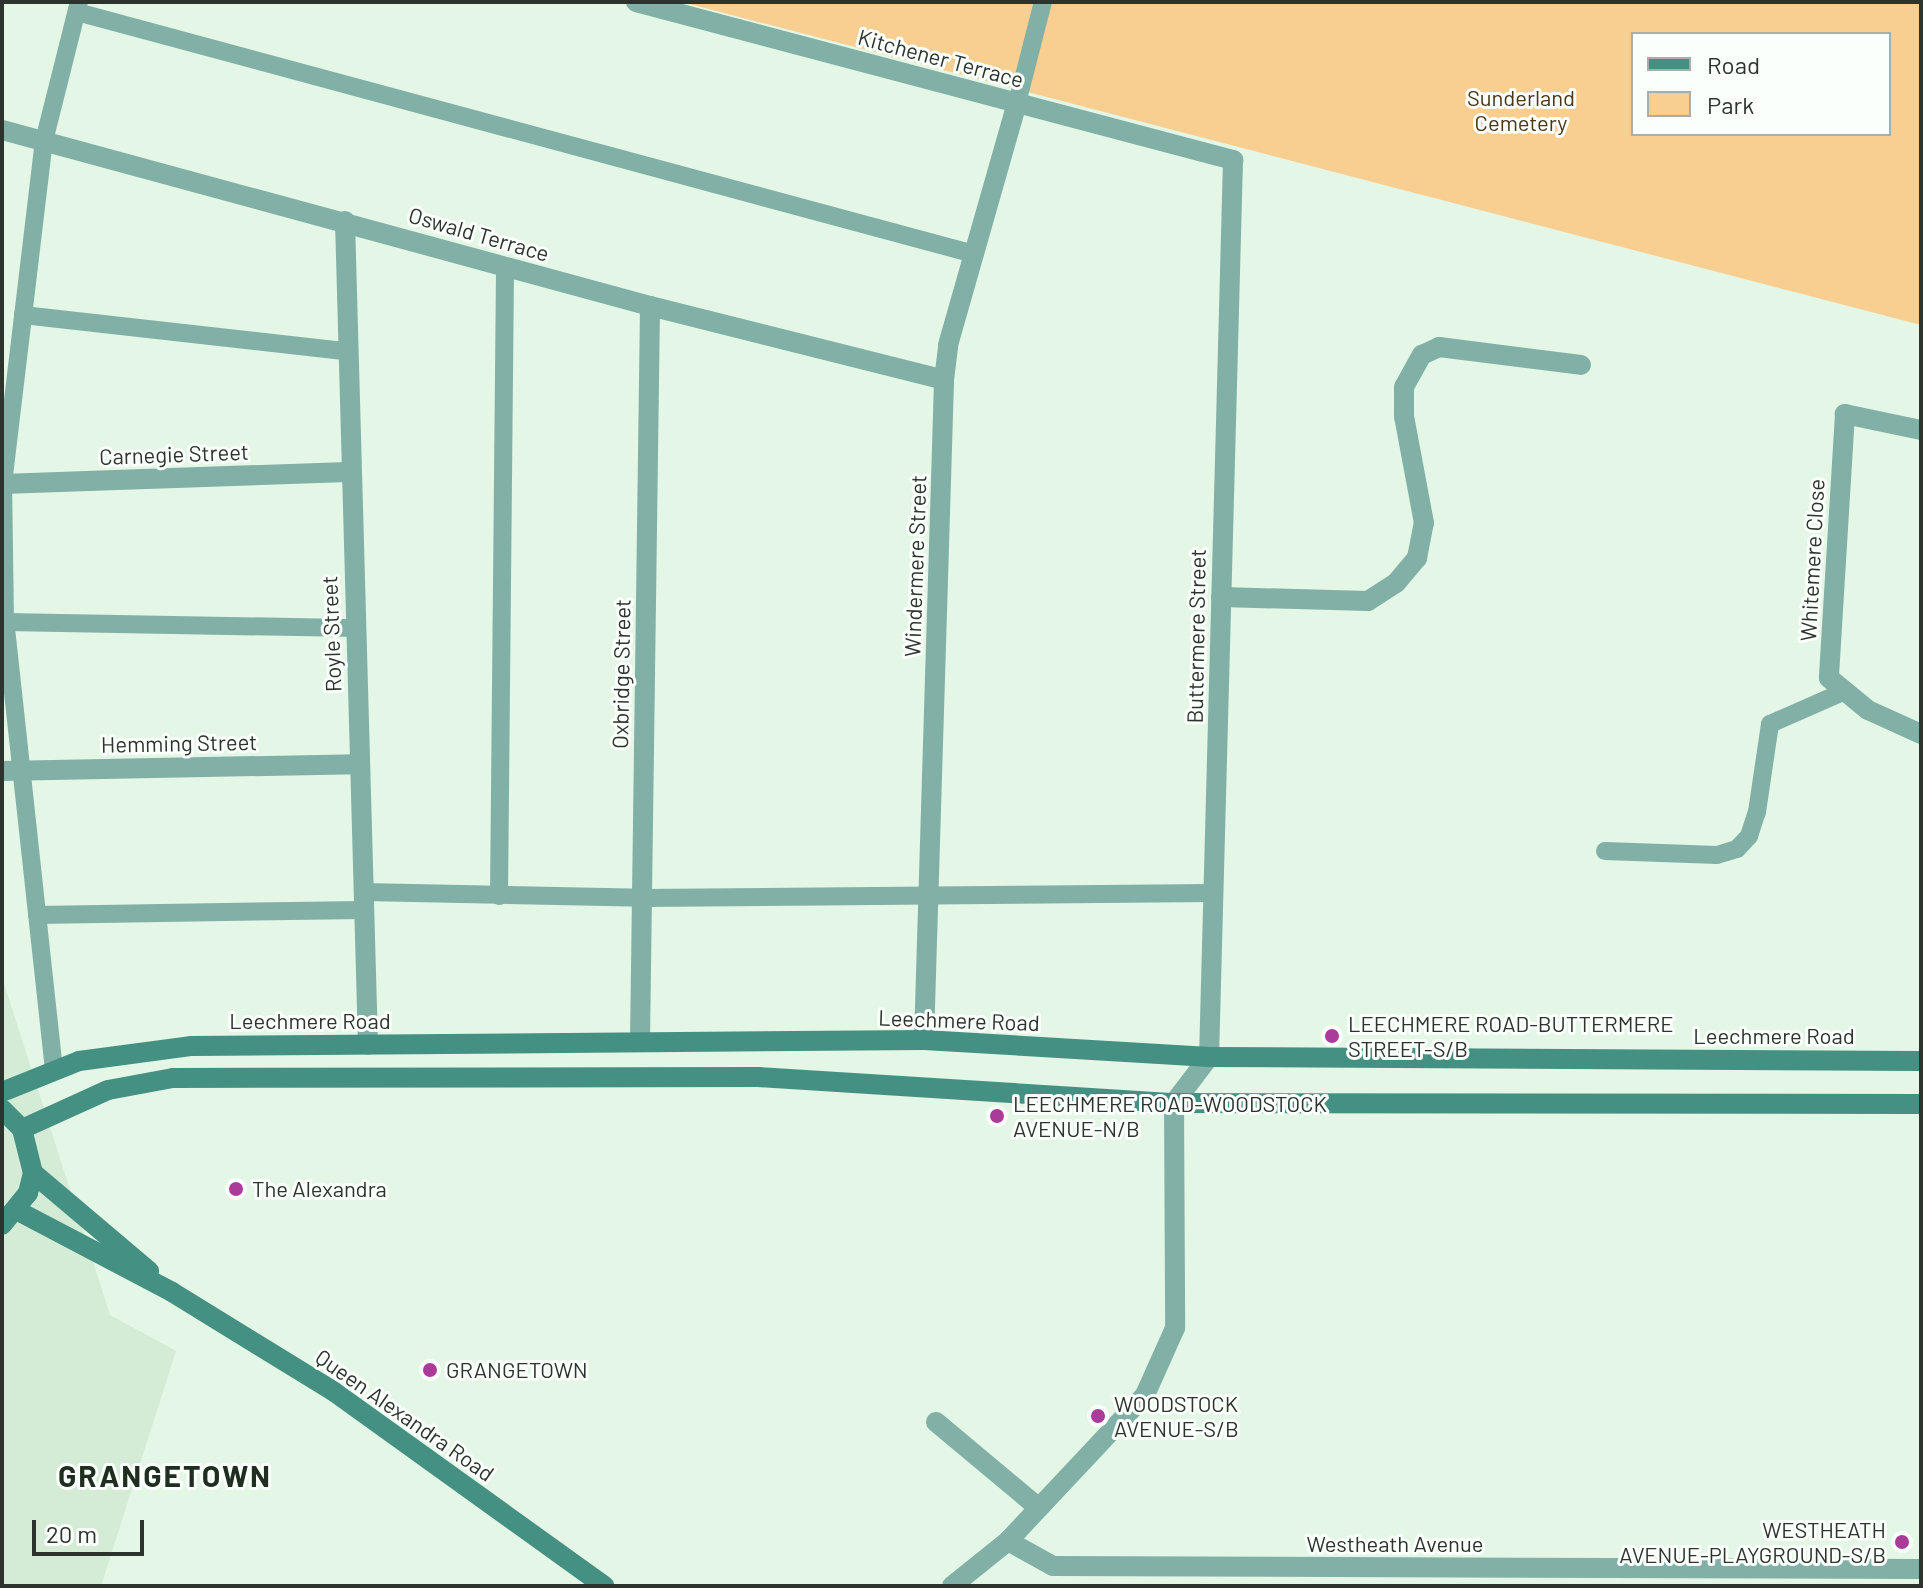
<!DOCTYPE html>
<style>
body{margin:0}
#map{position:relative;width:1923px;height:1588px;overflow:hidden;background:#e4f6e5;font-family:Barlow,sans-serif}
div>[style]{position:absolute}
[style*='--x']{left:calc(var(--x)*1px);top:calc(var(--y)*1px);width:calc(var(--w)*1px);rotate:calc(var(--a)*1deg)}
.built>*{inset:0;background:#d4ebd6}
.green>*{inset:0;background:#f8cf91}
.lane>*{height:18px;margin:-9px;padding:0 9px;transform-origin:9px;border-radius:9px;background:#81b0a7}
.street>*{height:20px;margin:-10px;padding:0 10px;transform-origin:10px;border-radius:10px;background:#81b0a7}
.secondary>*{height:20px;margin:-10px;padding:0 10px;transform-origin:10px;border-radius:10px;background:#449083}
.dots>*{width:22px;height:22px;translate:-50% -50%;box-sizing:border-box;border:4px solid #fbfffb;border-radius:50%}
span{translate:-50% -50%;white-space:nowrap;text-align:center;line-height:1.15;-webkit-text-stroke:6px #fbfffb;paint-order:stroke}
.street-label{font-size:22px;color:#2d342e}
.park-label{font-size:22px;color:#4c3714}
.poi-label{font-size:22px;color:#2d342e}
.left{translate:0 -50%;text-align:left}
.right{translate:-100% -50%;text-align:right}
.district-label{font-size:30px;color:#202e21;font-weight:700;letter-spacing:2px}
.frame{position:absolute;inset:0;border:4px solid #2d342e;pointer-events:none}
.legend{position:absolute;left:1631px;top:32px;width:260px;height:104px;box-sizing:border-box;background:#fbfffb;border:2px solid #a9aea9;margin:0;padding:10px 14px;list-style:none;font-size:24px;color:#2d342e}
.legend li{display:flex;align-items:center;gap:16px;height:40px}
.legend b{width:40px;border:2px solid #a9aea9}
.scale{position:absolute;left:32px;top:1520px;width:112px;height:36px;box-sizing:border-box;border:4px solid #2d342e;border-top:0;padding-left:10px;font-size:24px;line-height:28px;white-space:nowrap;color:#2d342e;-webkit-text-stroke:6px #fbfffb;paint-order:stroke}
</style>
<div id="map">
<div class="built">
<div style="clip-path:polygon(2px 977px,110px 1315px,176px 1351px,101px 1586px,2px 1586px)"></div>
</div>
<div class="green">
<div style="clip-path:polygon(evenodd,682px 2px,1921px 2px,1921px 325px,682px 2px,1633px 34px,1889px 34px,1889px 134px,1633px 134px,1633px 34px)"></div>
</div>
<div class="lane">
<div style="--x:77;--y:12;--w:929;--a:15.1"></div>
<div style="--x:1017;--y:103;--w:104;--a:-75.6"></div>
<div style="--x:23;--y:315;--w:325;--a:6.4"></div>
<div style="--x:5;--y:622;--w:351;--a:1"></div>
<div style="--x:1605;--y:851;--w:112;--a:2"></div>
<div style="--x:1717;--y:855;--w:21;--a:-17"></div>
<div style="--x:1737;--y:849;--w:18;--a:-47"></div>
<div style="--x:1749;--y:836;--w:25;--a:-72"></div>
<div style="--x:1757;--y:812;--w:89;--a:-81.6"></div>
<div style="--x:1770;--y:724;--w:82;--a:-23.7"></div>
<div style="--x:363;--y:892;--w:279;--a:1.2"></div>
<div style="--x:642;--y:898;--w:571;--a:-0.5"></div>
<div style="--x:499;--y:896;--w:629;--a:-89.45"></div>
<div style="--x:37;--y:915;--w:326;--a:-0.9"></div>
<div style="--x:54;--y:1070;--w:451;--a:-96.2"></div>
<div style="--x:5;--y:622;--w:138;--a:-90.8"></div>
<div style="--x:3;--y:484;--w:345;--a:-83.2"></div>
<div style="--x:44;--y:141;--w:143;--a:-75.9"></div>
</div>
<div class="street">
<div style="--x:636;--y:2;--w:618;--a:14.82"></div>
<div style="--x:1233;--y:160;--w:897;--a:91.53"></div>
<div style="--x:1209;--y:1057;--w:58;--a:127.3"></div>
<div style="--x:1174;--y:1103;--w:225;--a:89.7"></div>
<div style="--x:1175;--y:1328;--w:73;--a:114.1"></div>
<div style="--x:1145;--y:1395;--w:200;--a:133.2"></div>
<div style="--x:1008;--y:1541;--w:72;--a:141.2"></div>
<div style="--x:2;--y:130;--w:671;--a:15.2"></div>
<div style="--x:650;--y:306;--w:303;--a:14.1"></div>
<div style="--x:345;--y:221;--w:824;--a:88.4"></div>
<div style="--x:1921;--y:430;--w:78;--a:-168.1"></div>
<div style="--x:1845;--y:414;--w:264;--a:93.5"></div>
<div style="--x:1829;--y:678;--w:50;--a:39.4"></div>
<div style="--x:1868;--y:710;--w:58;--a:24.4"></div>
<div style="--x:2;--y:484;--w:346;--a:-2"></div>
<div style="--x:1221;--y:597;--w:147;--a:1.6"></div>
<div style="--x:1368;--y:601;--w:33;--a:-33"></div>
<div style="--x:1396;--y:583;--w:33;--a:-50"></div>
<div style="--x:1417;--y:558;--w:36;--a:-79"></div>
<div style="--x:1424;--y:523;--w:109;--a:-100.6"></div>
<div style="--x:1404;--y:416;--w:29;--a:-90"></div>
<div style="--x:1404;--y:387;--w:37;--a:-61"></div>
<div style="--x:1422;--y:355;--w:19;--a:-25"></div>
<div style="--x:1439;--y:347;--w:143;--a:7.2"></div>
<div style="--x:2;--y:771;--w:355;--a:-1.1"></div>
<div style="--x:924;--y:1040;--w:660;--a:-88.26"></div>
<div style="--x:944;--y:380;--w:35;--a:-83"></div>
<div style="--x:948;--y:345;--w:252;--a:-74.1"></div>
<div style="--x:640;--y:1042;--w:736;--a:-89.22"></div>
<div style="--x:936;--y:1422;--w:134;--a:39.9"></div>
<div style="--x:1008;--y:1541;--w:51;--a:29.1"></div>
<div style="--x:1053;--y:1566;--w:868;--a:0.2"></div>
</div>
<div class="secondary">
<div style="--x:2;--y:1092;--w:83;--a:-21.9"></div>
<div style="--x:79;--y:1061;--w:114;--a:-7.6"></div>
<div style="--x:192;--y:1046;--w:732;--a:-0.47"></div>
<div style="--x:924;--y:1040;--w:286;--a:3.4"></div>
<div style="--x:1209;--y:1057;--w:712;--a:0.32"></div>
<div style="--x:2;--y:1109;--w:28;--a:45"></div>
<div style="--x:22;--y:1129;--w:45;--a:76"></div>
<div style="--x:33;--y:1173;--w:21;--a:104"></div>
<div style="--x:28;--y:1193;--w:41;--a:129.1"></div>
<div style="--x:22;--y:1129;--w:94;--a:-24.4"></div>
<div style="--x:108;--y:1090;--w:66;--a:-10.5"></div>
<div style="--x:173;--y:1078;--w:585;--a:-0.1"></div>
<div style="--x:758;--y:1077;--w:417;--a:3.6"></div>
<div style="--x:1174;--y:1103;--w:747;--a:0.08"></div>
<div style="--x:33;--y:1173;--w:152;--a:40.2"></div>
<div style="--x:18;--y:1211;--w:174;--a:27.7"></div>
<div style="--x:172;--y:1292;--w:189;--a:31.6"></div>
<div style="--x:333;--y:1391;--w:334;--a:35.7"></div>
</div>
<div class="dots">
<div style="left:1332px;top:1036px;background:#aa3b99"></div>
<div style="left:997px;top:1116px;background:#aa3b99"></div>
<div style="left:236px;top:1189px;background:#aa3b99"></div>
<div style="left:430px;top:1370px;background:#aa3b99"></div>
<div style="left:1098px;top:1416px;background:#aa3b99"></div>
<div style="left:1902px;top:1542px;background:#aa3b99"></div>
</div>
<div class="street-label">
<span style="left:941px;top:58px;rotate:15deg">Kitchener Terrace</span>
<span style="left:479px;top:234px;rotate:16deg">Oswald Terrace</span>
<span style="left:174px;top:454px;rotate:-2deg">Carnegie Street</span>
<span style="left:1812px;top:560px;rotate:-87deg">Whitemere Close</span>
<span style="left:915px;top:566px;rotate:-88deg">Windermere Street</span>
<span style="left:331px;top:634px;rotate:-92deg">Royle Street</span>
<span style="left:1196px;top:636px;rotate:-89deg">Buttermere Street</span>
<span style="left:621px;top:674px;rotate:-89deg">Oxbridge Street</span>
<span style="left:179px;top:743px;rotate:-1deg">Hemming Street</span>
<span style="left:959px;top:1020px;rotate:2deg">Leechmere Road</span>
<span style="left:310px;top:1021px">Leechmere Road</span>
<span style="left:1774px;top:1036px">Leechmere Road</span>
<span style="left:405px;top:1415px;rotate:35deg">Queen Alexandra Road</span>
<span style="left:1395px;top:1544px">Westheath Avenue</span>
</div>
<div class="park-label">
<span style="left:1521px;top:110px">Sunderland<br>Cemetery</span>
</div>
<div class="poi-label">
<span class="left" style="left:1348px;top:1036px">LEECHMERE ROAD-BUTTERMERE<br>STREET-S/B</span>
<span class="left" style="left:1013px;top:1116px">LEECHMERE ROAD-WOODSTOCK<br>AVENUE-N/B</span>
<span class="left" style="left:252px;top:1189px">The Alexandra</span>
<span class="left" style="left:446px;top:1370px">GRANGETOWN</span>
<span class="left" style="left:1114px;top:1416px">WOODSTOCK<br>AVENUE-S/B</span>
<span class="right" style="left:1886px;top:1542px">WESTHEATH<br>AVENUE-PLAYGROUND-S/B</span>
</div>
<div class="district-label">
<span style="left:165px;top:1475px">GRANGETOWN</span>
</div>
<div class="frame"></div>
<ul class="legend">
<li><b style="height:10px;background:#449083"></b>Road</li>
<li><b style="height:22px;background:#f8cf91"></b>Park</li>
</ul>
<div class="scale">20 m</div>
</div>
